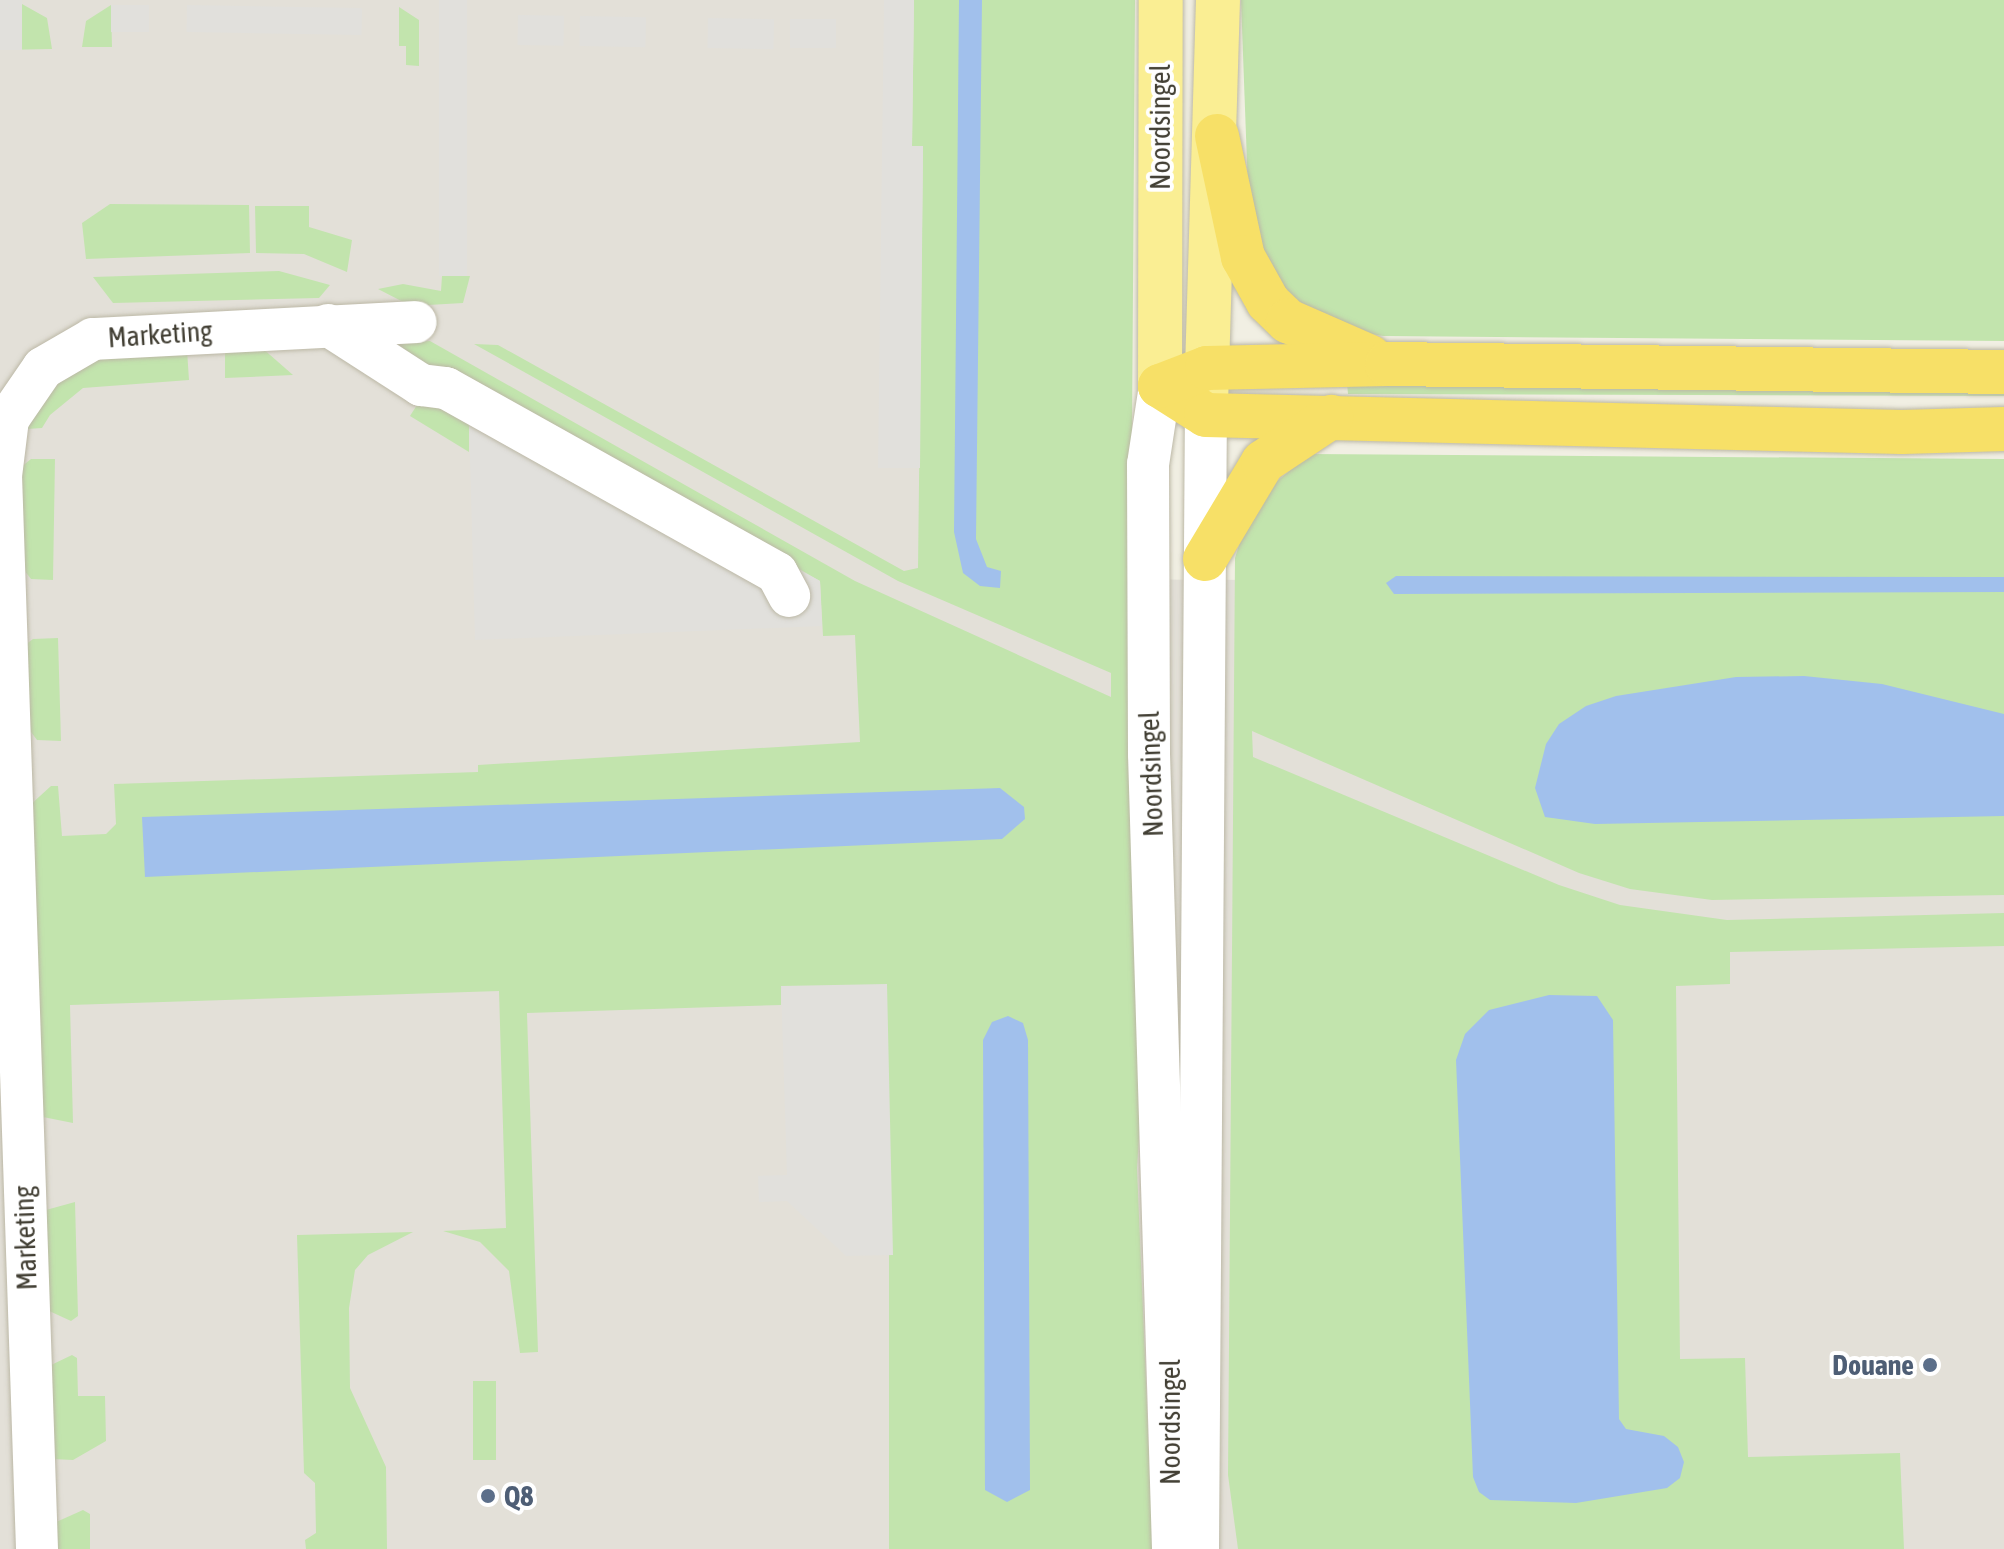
<!DOCTYPE html>
<style>
body{margin:0}
#map{position:relative;width:2004px;height:1549px;overflow:hidden;background:#f1efe3;font-family:"Asap Condensed",sans-serif}
div>[style]{position:absolute}
[style*='--x']{left:calc(var(--x)*1px);top:calc(var(--y)*1px);width:calc(var(--w)*1px);rotate:calc(var(--a)*1deg)}
.industrial>*{inset:0;background:#e3e0d8}
.green>*{inset:0;background:#c2e4ad;transform-origin:0 0}
.parking>*{inset:0;background:#e1e0dc;transform-origin:0 0}
.water>*{inset:0;background:#a1c0ec}
.roads{filter:drop-shadow(0 0 2px #bcb8a6) drop-shadow(0 0 2px #bcb8a6)}
.minor>*{height:42px;margin:-21px;padding:0 21px;transform-origin:21px;border-radius:21px;background:#fff}
.major>*{height:44px;margin:-22px;padding:0 22px;transform-origin:22px;border-radius:22px;background:#faee93}
.highway>*{height:44px;margin:-22px;padding:0 22px;transform-origin:22px;border-radius:22px;background:#f7e067}
.dots>*{width:22px;height:22px;translate:-50% -50%;box-sizing:border-box;border:4px solid #fff;border-radius:50%}
span{translate:-50% -50%;white-space:nowrap;text-align:center;line-height:1.15;-webkit-text-stroke:8px #fff;paint-order:stroke}
.street-label{font-size:28px;color:#423f34}
.service-label{font-size:28px;color:#4e5e75;font-weight:700}
.right{translate:-100% -50%;text-align:right}
.left{translate:0 -50%;text-align:left}
</style>
<div id="map">
<div class="industrial">
<div style="clip-path:polygon(0 0,971px 0,1003px 579px,2004px 583px,2004px 1549px,0 1549px)"></div>
</div>
<div class="green">
<div style="clip-path:polygon(914px 0,959px 0,963px 556px,971px 0,1135px 0,1131px 576px,1147px 1021px,1137px 1168px,1153px 1549px,889px 1549px,889px 1245px,781px 987px,781px 1005px,527px 1013px,538px 1352px,520px 1353px,509px 1271px,480px 1242px,443px 1231px,506px 1228px,499px 991px,70px 1005px,73px 1123px,43px 1117px,29px 806px,51px 786px,58px 786px,62px 836px,106px 834px,116px 824px,114px 784px,478px 772px,478px 765px,860px 742px,855px 635px,823px 636px,820px 581px,374px 344px,430px 341px,855px 581px,1111px 697px,1111px 673px,898px 581px,474px 344px,498px 345px,904px 571px,918px 568px,923px 147px,912px 146px)"></div>
<div style="clip-path:polygon(1241px 0,2004px 0,2004px 341px,1383px 336px,1348px 330px,1289px 297px,1258px 252px,1248px 190px)"></div>
<div style="clip-path:polygon(22px 4px,47px 18px,52px 49px,0 50px,0 31px,21px 31px)"></div>
<div style="clip-path:polygon(111px 5px,112px 47px,82px 47px,86px 21px)"></div>
<div style="clip-path:polygon(399px 7px,419px 20px,419px 66px,406px 65px,406px 46px,399px 46px)"></div>
<div style="clip-path:polygon(110px 204px,249px 205px,250px 253px,86px 259px,82px 223px)"></div>
<div style="clip-path:polygon(255px 206px,309px 206px,309px 227px,352px 240px,347px 272px,304px 254px,256px 253px)"></div>
<div style="clip-path:polygon(279px 271px,330px 285px,319px 298px,113px 303px,93px 277px)"></div>
<div style="clip-path:polygon(442px 276px,470px 276px,463px 303px,411px 306px,378px 289px,403px 284px,441px 291px)"></div>
<div style="clip-path:polygon(261px 347px,293px 375px,225px 378px,225px 348px)"></div>
<div style="clip-path:polygon(187px 350px,189px 380px,83px 388px,50px 415px,42px 428px,27px 429px,54px 383px,96px 357px)"></div>
<div style="clip-path:polygon(1347px 383px,2004px 383px,2004px 396px,1348px 394px)"></div>
<div style="clip-path:polygon(422px 397px,469px 421px,469px 452px,410px 416px)"></div>
<div style="clip-path:polygon(1310px 454px,2004px 459px,2004px 895px,1712px 900px,1630px 889px,1579px 873px,1252px 731px,1253px 757px,1559px 885px,1620px 905px,1727px 920px,2004px 913px,2004px 946px,1730px 952px,1730px 984px,1676px 986px,1680px 1359px,1745px 1358px,1748px 1457px,1900px 1453px,1904px 1549px,1238px 1549px,1228px 1475px,1235px 558px,1244px 529px,1270px 487px)"></div>
<div style="clip-path:polygon(31px 459px,55px 459px,53px 580px,31px 579px,24px 570px,20px 468px)"></div>
<div style="clip-path:polygon(58px 638px,61px 741px,37px 740px,28px 728px,25px 645px,33px 639px)"></div>
<div style="clip-path:polygon(75px 1202px,78px 1316px,71px 1321px,47px 1310px,46px 1210px)"></div>
<div style="clip-path:polygon(413px 1232px,368px 1255px,355px 1270px,349px 1308px,350px 1388px,386px 1467px,387px 1549px,306px 1549px,305px 1540px,316px 1533px,315px 1483px,304px 1473px,297px 1235px)"></div>
<div style="clip-path:polygon(72px 1355px,77px 1358px,78px 1396px,105px 1396px,106px 1441px,73px 1460px,52px 1459px,49px 1366px)"></div>
<div style="left:473px;top:1381px;width:23px;height:79px"></div>
<div style="clip-path:polygon(83px 1510px,90px 1514px,90px 1549px,55px 1549px,54px 1523px)"></div>
</div>
<div class="parking">
<div style="left:0;top:0;width:22px;height:50px"></div>
<div style="left:439px;top:0;width:28px;height:276px"></div>
<div style="clip-path:polygon(884px 0,914px 0,912px 146px,923px 146px,920px 468px,878px 468px)"></div>
<div style="left:111px;top:5px;width:38px;height:27px"></div>
<div style="left:187px;top:5px;width:175px;height:27px;rotate:1deg"></div>
<div style="left:518px;top:15px;width:46px;height:30px;rotate:1deg"></div>
<div style="left:580px;top:16px;width:66px;height:30px;rotate:1deg"></div>
<div style="left:708px;top:18px;width:66px;height:30px;rotate:1deg"></div>
<div style="left:790px;top:19px;width:46px;height:29px"></div>
<div style="clip-path:polygon(487px 392px,820px 581px,822px 626px,475px 640px,469px 421px)"></div>
<div style="clip-path:polygon(887px 984px,893px 1255px,846px 1256px,787px 1201px,759px 1202px,758px 1176px,787px 1175px,781px 986px)"></div>
</div>
<div class="water">
<div style="clip-path:polygon(959px 0,982px 0,976px 539px,987px 567px,1001px 571px,1000px 588px,980px 586px,963px 573px,954px 532px)"></div>
<div style="clip-path:polygon(1396px 576px,2004px 577px,2004px 592px,1394px 594px,1386px 583px)"></div>
<div style="clip-path:polygon(1804px 676px,1882px 684px,2004px 714px,2004px 816px,1595px 824px,1545px 817px,1535px 788px,1546px 744px,1559px 724px,1586px 706px,1616px 696px,1736px 677px)"></div>
<div style="clip-path:polygon(1000px 788px,1024px 807px,1025px 819px,1002px 839px,145px 877px,142px 817px)"></div>
<div style="clip-path:polygon(1549px 995px,1597px 996px,1613px 1020px,1619px 1419px,1626px 1429px,1664px 1436px,1678px 1447px,1684px 1462px,1680px 1478px,1667px 1488px,1576px 1503px,1490px 1500px,1479px 1492px,1473px 1477px,1456px 1060px,1465px 1034px,1489px 1010px)"></div>
<div style="clip-path:polygon(1008px 1016px,1023px 1023px,1028px 1040px,1030px 1490px,1007px 1502px,985px 1490px,983px 1040px,992px 1022px)"></div>
</div>
<div class="roads">
<div class="minor">
<div style="--x:328;--y:325;--w:111;--a:32.8"></div>
<div style="--x:421;--y:385;--w:25;--a:7"></div>
<div style="--x:446;--y:388;--w:379;--a:29.2"></div>
<div style="--x:777;--y:573;--w:26;--a:62"></div>
<div style="--x:1160;--y:386;--w:79;--a:98.7"></div>
<div style="--x:1148;--y:464;--w:290;--a:89.8"></div>
<div style="--x:1149;--y:754;--w:795;--a:88.27"></div>
<div style="--x:37;--y:1549;--w:1074;--a:-91.92"></div>
<div style="--x:1;--y:476;--w:57;--a:-83"></div>
<div style="--x:8;--y:419;--w:62;--a:-55.5"></div>
<div style="--x:43;--y:368;--w:58;--a:-30.1"></div>
<div style="--x:93;--y:339;--w:323;--a:-3"></div>
<div style="--x:1198;--y:1549;--w:1134;--a:-89.6"></div>
</div>
<div class="major">
<div style="--x:1160;--y:386;--w:386;--a:-89.9"></div>
<div style="--x:1206;--y:404;--w:404;--a:-88.3"></div>
</div>
<div class="highway">
<div style="--x:1217;--y:136;--w:124;--a:77.9"></div>
<div style="--x:1243;--y:257;--w:51;--a:60.9"></div>
<div style="--x:1268;--y:302;--w:28;--a:44"></div>
<div style="--x:1288;--y:321;--w:90;--a:23.7"></div>
<div style="--x:1160;--y:386;--w:54;--a:32.2"></div>
<div style="--x:1206;--y:415;--w:696;--a:1.4"></div>
<div style="--x:1902;--y:432;--w:102;--a:-1.7"></div>
<div style="--x:1160;--y:386;--w:50;--a:-21"></div>
<div style="--x:1207;--y:368;--w:180;--a:-1.3"></div>
<div style="--x:1387;--y:364;--w:617;--a:0.74"></div>
<div style="--x:1205;--y:559;--w:113;--a:-59.1"></div>
<div style="--x:1263;--y:462;--w:82;--a:-33.5"></div>
</div>
</div>
<div class="dots">
<div style="left:1930px;top:1365px;background:#5c6f8a"></div>
<div style="left:488px;top:1496px;background:#5c6f8a"></div>
</div>
<div class="street-label">
<span style="left:1160px;top:127px;rotate:-90deg">Noordsingel</span>
<span style="left:160px;top:334px;rotate:-4deg">Marketing</span>
<span style="left:1151px;top:774px;rotate:-92deg">Noordsingel</span>
<span style="left:25px;top:1238px;rotate:-92deg">Marketing</span>
<span style="left:1170px;top:1422px;rotate:-90deg">Noordsingel</span>
</div>
<div class="service-label">
<span class="right" style="left:1914px;top:1365px">Douane</span>
<span class="left" style="left:504px;top:1496px">Q8</span>
</div>
</div>
